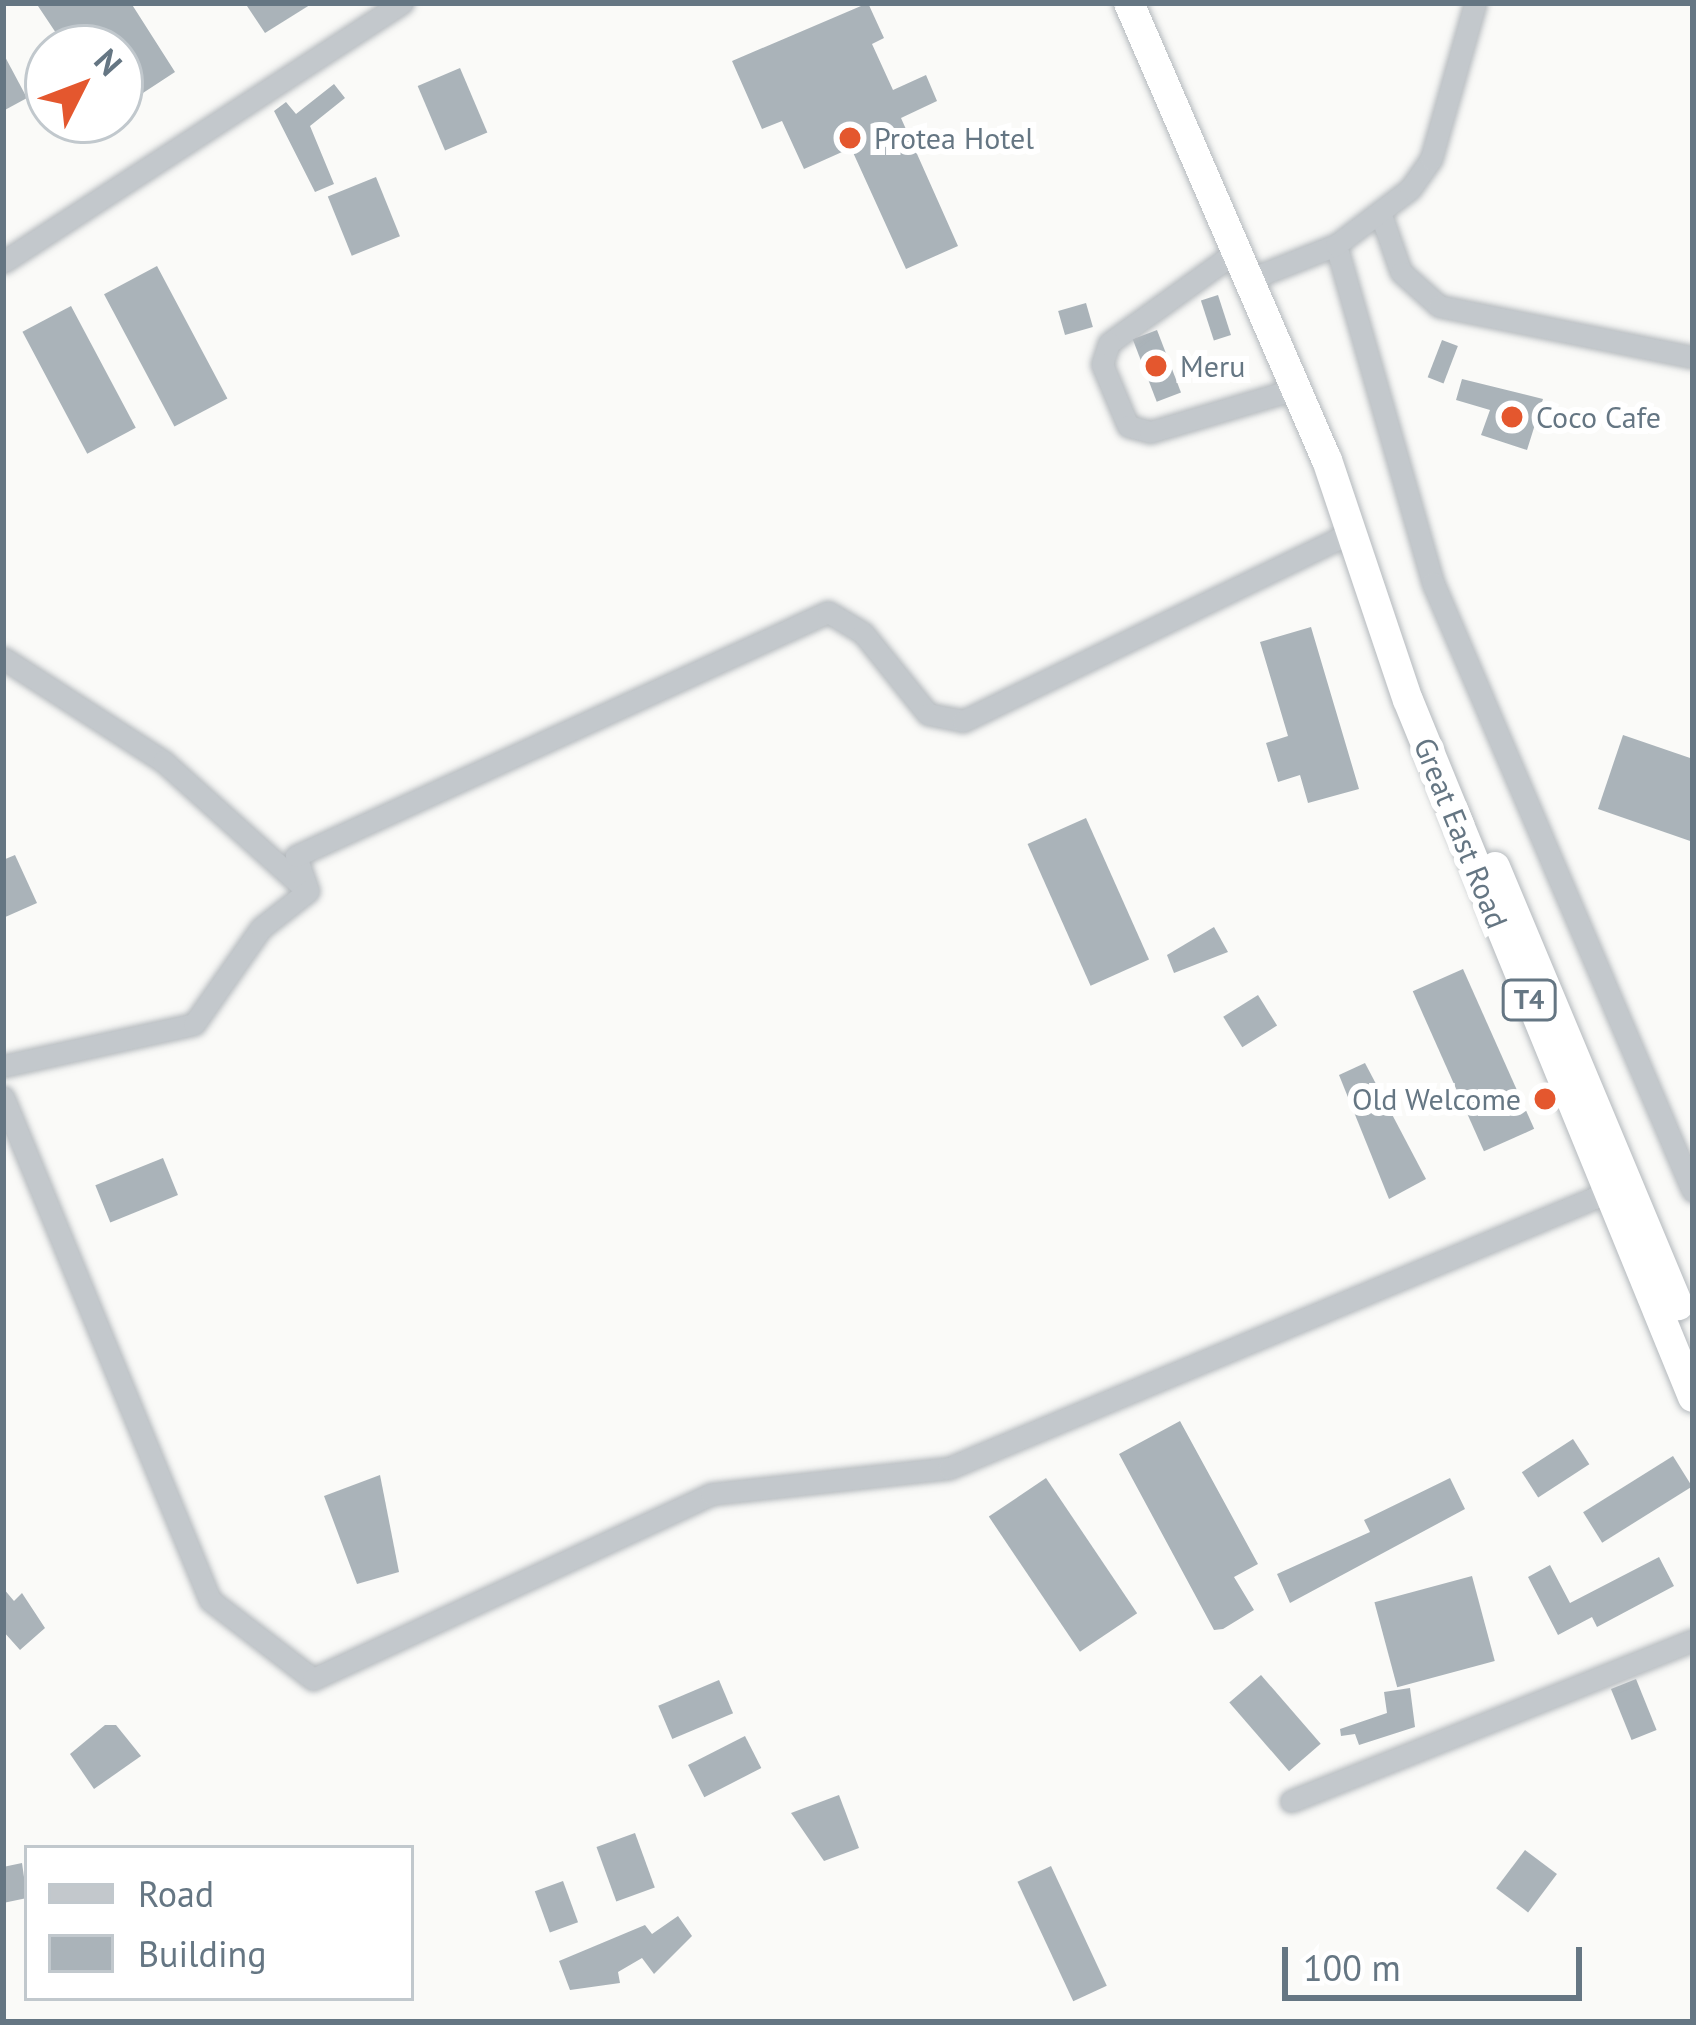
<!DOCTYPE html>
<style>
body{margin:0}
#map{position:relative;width:1696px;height:2025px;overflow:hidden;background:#fafaf8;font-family:"PT Sans",sans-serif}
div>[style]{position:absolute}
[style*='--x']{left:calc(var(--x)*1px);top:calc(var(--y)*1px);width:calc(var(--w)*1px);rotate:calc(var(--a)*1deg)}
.building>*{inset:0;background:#aab3b9;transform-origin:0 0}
.roads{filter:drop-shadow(0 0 3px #b4b9bd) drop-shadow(0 0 3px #b4b9bd)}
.minor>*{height:21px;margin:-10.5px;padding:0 10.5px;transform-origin:10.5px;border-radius:10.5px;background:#c3c8cc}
.highway>*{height:30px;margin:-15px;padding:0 15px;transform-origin:15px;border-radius:15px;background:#fff}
.dots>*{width:33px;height:33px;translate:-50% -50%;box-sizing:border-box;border:6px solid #fff;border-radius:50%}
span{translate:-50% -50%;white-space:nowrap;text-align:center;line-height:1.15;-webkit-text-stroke:12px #fff;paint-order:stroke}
.shield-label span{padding:3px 9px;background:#fff;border:3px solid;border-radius:9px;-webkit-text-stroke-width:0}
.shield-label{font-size:27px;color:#657683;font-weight:700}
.poi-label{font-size:30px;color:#657683}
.left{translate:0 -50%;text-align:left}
.right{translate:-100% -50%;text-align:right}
.street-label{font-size:30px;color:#657683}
.frame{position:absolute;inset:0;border:6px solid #657683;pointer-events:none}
.legend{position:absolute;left:24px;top:1845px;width:390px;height:156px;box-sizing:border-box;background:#fff;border:3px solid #c1c8cd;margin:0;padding:15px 21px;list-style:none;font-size:36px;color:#657683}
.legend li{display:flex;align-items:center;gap:24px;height:60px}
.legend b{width:60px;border:3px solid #c1c8cd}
.north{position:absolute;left:24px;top:24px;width:120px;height:120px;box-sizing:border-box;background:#fff;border:3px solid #c1c8cd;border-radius:50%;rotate:48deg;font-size:33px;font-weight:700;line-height:48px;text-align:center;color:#657683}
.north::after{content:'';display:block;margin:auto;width:42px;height:54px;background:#e4572e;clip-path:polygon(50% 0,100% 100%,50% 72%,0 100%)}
.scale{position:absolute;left:1282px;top:1947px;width:300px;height:54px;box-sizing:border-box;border:6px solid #657683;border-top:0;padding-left:15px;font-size:36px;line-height:42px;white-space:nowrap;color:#657683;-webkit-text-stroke:9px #fff;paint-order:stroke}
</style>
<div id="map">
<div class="building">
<div style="clip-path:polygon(36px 3px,131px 3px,175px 72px,120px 108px,120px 48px,66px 48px)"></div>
<div style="clip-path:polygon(245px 3px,313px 3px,265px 33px)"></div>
<div style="clip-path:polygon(868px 3px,884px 38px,872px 44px,893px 90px,926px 75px,937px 101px,901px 118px,958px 246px,906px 269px,851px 148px,804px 169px,782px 121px,762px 129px,732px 61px)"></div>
<div style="clip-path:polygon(3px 53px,27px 98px,3px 111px)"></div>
<div style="left:460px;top:68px;width:70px;height:46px;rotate:67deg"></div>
<div style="clip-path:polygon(334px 84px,345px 98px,310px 126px,334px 184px,315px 192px,274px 111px,286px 102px,296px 114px)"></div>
<div style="left:376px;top:177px;width:64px;height:52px;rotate:68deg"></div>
<div style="left:157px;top:266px;width:150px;height:60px;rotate:62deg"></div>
<div style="left:1218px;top:295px;width:42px;height:18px;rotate:72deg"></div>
<div style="left:1086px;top:303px;width:25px;height:29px;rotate:74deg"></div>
<div style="left:71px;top:306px;width:138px;height:55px;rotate:62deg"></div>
<div style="left:1157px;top:330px;width:67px;height:26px;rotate:69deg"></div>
<div style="left:1442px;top:340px;width:17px;height:40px;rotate:21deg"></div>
<div style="clip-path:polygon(1462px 379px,1543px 399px,1527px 450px,1481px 435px,1490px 410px,1456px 400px)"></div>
<div style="clip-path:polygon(1311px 627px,1359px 789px,1308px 803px,1300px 775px,1278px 782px,1266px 743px,1288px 736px,1260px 642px)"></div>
<div style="clip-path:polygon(1623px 735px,1693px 759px,1693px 842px,1598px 809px)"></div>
<div style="left:1086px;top:818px;width:155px;height:64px;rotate:66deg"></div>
<div style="clip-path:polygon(15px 855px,37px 903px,3px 918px,3px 860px)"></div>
<div style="clip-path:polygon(1214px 927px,1228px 952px,1174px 973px,1167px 955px)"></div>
<div style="left:1463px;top:969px;width:175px;height:55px;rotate:66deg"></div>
<div style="left:1258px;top:995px;width:36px;height:41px;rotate:58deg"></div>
<div style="clip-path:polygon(1365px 1063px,1426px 1179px,1389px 1199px,1339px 1075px)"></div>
<div style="left:163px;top:1158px;width:40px;height:73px;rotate:68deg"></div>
<div style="clip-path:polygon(1180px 1421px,1258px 1564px,1234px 1577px,1254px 1610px,1223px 1629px,1214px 1630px,1119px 1454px)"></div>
<div style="left:1573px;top:1439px;width:30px;height:61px;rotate:57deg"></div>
<div style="left:1673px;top:1456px;width:36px;height:106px;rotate:58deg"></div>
<div style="clip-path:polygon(380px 1475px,399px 1572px,357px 1584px,324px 1496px)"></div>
<div style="left:1046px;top:1478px;width:163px;height:69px;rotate:56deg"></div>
<div style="clip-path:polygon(1450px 1478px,1465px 1509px,1290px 1603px,1277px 1574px,1370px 1532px,1364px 1520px)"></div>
<div style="clip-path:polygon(1659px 1557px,1674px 1586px,1597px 1627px,1592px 1617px,1558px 1635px,1528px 1577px,1550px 1565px,1570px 1603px)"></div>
<div style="left:1472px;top:1576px;width:88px;height:101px;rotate:75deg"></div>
<div style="clip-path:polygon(3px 1588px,14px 1601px,22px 1593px,45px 1628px,20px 1650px,3px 1631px)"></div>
<div style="left:1261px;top:1675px;width:91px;height:42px;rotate:49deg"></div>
<div style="left:1636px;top:1679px;width:55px;height:27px;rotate:68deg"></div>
<div style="left:719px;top:1680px;width:36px;height:66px;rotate:67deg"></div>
<div style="clip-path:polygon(1410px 1688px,1415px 1727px,1359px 1745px,1355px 1734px,1341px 1736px,1340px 1729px,1387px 1713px,1384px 1692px)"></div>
<div style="clip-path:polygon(105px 1725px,116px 1725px,141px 1756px,94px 1789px,70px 1754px)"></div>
<div style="left:745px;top:1736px;width:36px;height:64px;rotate:63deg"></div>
<div style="clip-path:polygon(839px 1795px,859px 1848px,824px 1861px,791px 1813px)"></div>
<div style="left:635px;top:1833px;width:58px;height:41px;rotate:70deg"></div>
<div style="left:1525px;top:1850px;width:40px;height:48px;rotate:37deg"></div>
<div style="clip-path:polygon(22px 1863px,27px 1898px,3px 1903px,3px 1867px)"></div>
<div style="left:1051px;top:1866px;width:132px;height:37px;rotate:65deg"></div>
<div style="left:563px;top:1881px;width:44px;height:30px;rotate:70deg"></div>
<div style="clip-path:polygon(678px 1916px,692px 1936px,654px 1974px,642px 1958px,618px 1972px,620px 1983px,570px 1990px,559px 1961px,645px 1925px,652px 1934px)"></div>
</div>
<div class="roads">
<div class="minor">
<div style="--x:1381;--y:215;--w:60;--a:70.7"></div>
<div style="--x:1401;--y:272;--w:51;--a:41.8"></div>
<div style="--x:1439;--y:306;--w:259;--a:11.4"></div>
<div style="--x:1336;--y:245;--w:352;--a:74"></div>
<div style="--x:1433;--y:583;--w:661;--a:66.85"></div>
<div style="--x:1237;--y:251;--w:158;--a:144.3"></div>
<div style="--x:1109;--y:343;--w:22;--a:108"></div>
<div style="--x:1102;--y:364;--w:67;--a:67.2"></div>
<div style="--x:1128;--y:426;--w:23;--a:15"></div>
<div style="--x:1150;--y:432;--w:151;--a:-16.5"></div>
<div style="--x:3;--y:262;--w:476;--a:-33"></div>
<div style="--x:1250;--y:279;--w:92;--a:-21.6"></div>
<div style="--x:1336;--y:245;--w:93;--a:-37.1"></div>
<div style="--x:1410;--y:189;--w:37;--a:-55"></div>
<div style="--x:1431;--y:159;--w:162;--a:-74.2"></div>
<div style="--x:3;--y:658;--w:190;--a:32.8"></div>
<div style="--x:163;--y:761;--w:188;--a:42"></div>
<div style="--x:308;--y:891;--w:37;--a:-109"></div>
<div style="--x:296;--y:856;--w:585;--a:-24.64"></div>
<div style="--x:828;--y:612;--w:41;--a:31"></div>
<div style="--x:863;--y:633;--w:104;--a:51.3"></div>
<div style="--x:928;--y:714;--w:36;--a:11"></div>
<div style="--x:963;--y:721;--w:431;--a:-25.9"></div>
<div style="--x:3;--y:1066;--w:196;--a:-12.4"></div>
<div style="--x:194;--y:1024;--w:117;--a:-55.1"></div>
<div style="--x:261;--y:928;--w:60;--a:-38.2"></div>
<div style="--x:3;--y:1097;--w:544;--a:67.63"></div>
<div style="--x:210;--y:1600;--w:130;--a:37.5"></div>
<div style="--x:313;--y:1679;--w:439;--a:-24.9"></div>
<div style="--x:711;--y:1494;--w:239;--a:-6.2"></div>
<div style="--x:949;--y:1468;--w:725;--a:-22.71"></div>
<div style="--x:1291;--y:1801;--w:433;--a:-21.8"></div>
</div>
<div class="highway">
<div style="--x:1129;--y:3;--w:498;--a:66.6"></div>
<div style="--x:1327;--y:460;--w:253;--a:71.4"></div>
<div style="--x:1408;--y:700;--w:753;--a:67.76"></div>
<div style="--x:1495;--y:867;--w:475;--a:67.3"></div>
</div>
</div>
<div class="dots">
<div style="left:850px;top:138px;background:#e4572e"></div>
<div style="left:1156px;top:366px;background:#e4572e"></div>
<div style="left:1512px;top:417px;background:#e4572e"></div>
<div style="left:1545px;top:1099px;background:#e4572e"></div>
</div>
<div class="shield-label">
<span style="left:1529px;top:1000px">T4</span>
</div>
<div class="poi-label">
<span class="left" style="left:874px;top:138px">Protea Hotel</span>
<span class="left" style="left:1180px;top:366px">Meru</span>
<span class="left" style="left:1536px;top:417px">Coco Cafe</span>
<span class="right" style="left:1521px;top:1099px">Old Welcome</span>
</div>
<div class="street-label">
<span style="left:1461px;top:833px;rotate:68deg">Great East Road</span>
</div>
<div class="frame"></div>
<ul class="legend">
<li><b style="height:15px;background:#c3c8cc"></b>Road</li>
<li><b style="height:33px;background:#aab3b9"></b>Building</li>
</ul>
<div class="north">N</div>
<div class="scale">100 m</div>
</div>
